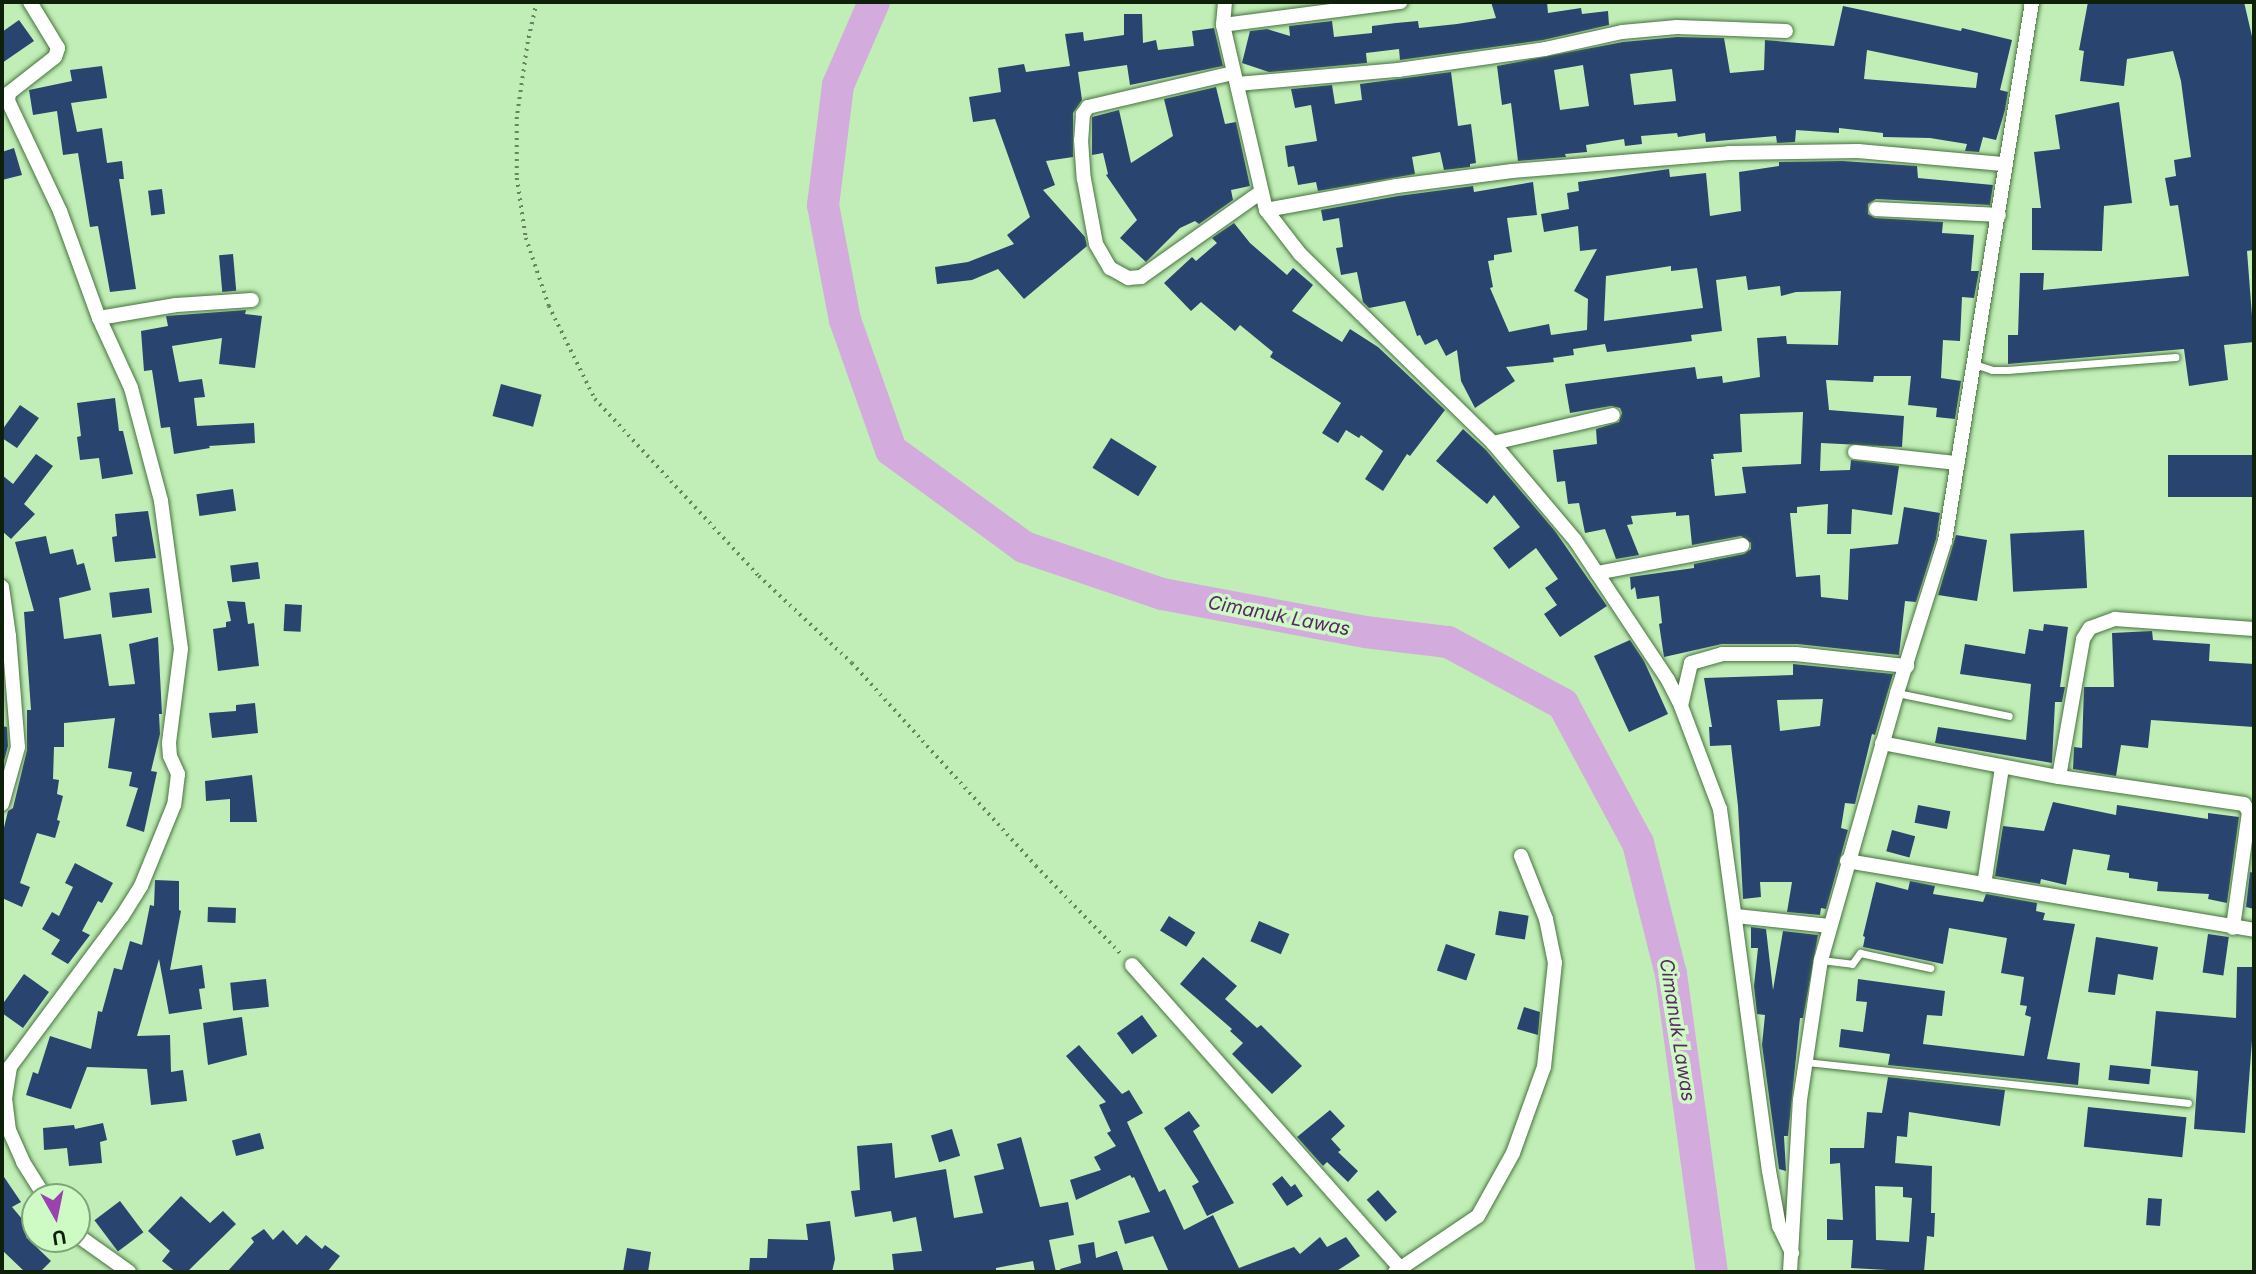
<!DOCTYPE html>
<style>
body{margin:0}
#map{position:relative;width:2256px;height:1274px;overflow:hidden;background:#c0eeb6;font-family:Inter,sans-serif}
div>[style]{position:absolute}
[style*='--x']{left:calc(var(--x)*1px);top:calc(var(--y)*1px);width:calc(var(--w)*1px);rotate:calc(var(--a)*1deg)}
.river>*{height:32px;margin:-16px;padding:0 16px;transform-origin:16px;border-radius:16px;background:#d3abdd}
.building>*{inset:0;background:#2a4470;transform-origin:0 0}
.path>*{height:3.5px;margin-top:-1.75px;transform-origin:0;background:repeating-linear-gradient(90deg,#66855f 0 2px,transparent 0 7px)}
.roads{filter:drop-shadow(0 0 2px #48723f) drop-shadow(0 0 2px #48723f)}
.service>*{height:7px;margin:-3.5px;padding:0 3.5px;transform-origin:3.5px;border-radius:3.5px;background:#fff}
.minor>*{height:14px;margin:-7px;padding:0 7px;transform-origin:7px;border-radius:7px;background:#fff}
span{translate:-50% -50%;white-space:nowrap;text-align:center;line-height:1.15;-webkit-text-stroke:7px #cdfbc3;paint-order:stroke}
.water-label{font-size:19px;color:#592864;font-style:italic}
.frame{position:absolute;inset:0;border:4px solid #0e1f0a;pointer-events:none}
.north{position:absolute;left:21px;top:1183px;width:70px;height:70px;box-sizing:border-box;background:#cdfbc3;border:2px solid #81a379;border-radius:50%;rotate:171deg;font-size:19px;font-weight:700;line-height:28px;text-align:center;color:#0e1f0a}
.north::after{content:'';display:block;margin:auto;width:24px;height:32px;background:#9a42ae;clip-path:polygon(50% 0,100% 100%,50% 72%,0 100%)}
</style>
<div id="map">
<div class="river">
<div style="--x:874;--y:2;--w:90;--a:113.4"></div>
<div style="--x:838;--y:85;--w:121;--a:97.1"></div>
<div style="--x:823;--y:205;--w:117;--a:79.2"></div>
<div style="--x:845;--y:320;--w:138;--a:70.5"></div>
<div style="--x:891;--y:450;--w:165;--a:36.1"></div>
<div style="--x:1024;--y:547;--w:146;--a:18.8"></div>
<div style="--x:1162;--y:594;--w:207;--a:10.6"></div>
<div style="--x:1365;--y:632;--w:84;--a:6.9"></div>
<div style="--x:1448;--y:642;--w:131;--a:28.3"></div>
<div style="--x:1563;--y:704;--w:158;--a:61.7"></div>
<div style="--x:1638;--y:843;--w:135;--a:75.9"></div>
<div style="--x:1671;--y:974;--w:301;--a:82.2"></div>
</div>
<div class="building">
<div style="clip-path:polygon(1491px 2px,1547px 2px,1548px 13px,1581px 8px,1582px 14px,1608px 11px,1609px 25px,1543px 40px,1400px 60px,1399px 49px,1366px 53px,1367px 63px,1269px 72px,1242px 63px,1250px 31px,1267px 29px,1290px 36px,1289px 26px,1332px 21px,1334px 37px,1372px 33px,1372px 26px,1396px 23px,1418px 21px,1419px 28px,1457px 24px,1496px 18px)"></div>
<div style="clip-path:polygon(2088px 2px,2244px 2px,2254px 45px,2254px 250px,2247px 251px,2254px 342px,2224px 345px,2228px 380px,2189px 386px,2184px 349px,2008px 364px,2008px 335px,2018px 335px,2020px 273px,2044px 273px,2043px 290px,2189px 276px,2178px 205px,2170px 206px,2165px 178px,2176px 176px,2174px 160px,2191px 157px,2181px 81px,2173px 51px,2127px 59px,2124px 86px,2080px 81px,2084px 51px,2079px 50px)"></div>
<div style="clip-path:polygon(evenodd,1843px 6px,1961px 31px,1962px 28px,2012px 40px,2000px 90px,2008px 92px,2005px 110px,1996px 140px,1983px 137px,1979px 152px,1965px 151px,1967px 144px,1930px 138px,1883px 137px,1883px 133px,1839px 128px,1839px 133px,1796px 130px,1795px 142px,1777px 143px,1776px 136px,1706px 142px,1705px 133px,1678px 137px,1677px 133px,1641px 136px,1642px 144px,1625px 146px,1624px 139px,1586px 145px,1587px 152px,1565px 154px,1566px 157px,1518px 161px,1511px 103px,1502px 105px,1497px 66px,1623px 42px,1677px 37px,1724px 38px,1730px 73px,1764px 70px,1765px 40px,1834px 46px,1843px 6px,1867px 50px,1978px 73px,1976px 88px,1864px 79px,1867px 50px,1843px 6px,1583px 65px,1589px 106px,1560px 110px,1554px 70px,1583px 65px,1843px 6px,1672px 69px,1676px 101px,1634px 105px,1630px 74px,1672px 69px)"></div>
<div style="clip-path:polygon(1124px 14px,1142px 14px,1143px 43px,1156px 40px,1158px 50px,1194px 46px,1192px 31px,1214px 28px,1223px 66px,1130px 85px,1127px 65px,1078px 72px,1082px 100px,1073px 113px,1073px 157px,1046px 161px,1055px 185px,1043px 190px,1085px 237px,1087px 246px,1024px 299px,998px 269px,972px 280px,937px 284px,935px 267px,968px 262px,1014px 244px,1007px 235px,1030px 217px,995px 119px,973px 122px,969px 97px,1001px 92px,998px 68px,1024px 64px,1026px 72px,1070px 66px,1065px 34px,1083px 32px,1084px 41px,1124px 35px)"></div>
<div style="clip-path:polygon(19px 20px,34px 41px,2px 63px,2px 32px)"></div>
<div style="clip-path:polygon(102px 66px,107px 98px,71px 103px,77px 132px,102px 128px,107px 163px,122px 161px,124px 179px,119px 179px,136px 289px,110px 292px,98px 226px,90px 227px,78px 153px,63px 155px,57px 111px,33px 115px,29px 90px,72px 81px,70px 70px)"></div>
<div style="clip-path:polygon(1451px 72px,1458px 126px,1471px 124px,1476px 163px,1470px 164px,1470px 167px,1444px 170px,1440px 152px,1412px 157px,1415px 174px,1318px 191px,1316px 182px,1298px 185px,1294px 166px,1288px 167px,1285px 146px,1317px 141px,1311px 105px,1295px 108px,1291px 89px,1332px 85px,1335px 104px,1362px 100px,1360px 84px)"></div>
<div style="clip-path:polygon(1216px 87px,1225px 124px,1236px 122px,1250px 186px,1231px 190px,1233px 200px,1199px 224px,1195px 221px,1180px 228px,1146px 262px,1120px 238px,1137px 220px,1106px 175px,1108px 174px,1103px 153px,1092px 155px,1092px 117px,1119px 110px,1131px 163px,1173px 136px,1164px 99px)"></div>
<div style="clip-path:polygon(2119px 102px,2132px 203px,2104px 206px,2102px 251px,2032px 250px,2032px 208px,2041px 208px,2034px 152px,2060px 149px,2055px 115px)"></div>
<div style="clip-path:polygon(14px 148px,22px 175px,2px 180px,2px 152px)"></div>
<div style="clip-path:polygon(evenodd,1842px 161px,1917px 166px,1918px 178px,1993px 185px,1990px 205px,1876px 199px,1868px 204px,1868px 214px,1875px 218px,1943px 222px,1942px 233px,1974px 235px,1971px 271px,1979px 271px,1974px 298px,1962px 297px,1960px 341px,1943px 340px,1941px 378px,1961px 381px,1955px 419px,1936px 417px,1937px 408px,1908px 405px,1911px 376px,1874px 376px,1873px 382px,1826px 380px,1829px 410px,1904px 416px,1902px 447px,1821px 443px,1820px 471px,1850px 470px,1851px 460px,1899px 466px,1892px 515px,1852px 509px,1851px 534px,1827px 534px,1828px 504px,1797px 507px,1797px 513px,1790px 513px,1796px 577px,1820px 575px,1821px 597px,1848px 600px,1850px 549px,1898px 544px,1904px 507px,1940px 513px,1936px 539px,1916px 602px,1905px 601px,1899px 655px,1797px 644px,1722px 644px,1664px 657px,1659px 624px,1662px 623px,1659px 596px,1637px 599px,1635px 587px,1631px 590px,1630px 577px,1694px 568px,1694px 564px,1744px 554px,1751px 549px,1751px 543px,1741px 536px,1692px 545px,1689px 515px,1676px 516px,1676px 512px,1631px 516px,1633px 524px,1627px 525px,1639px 555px,1616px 559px,1605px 529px,1585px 533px,1579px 503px,1568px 504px,1565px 481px,1557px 482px,1553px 450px,1597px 444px,1596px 429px,1619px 422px,1622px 413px,1620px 408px,1611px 406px,1570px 413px,1565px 384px,1695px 367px,1697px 379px,1722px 376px,1723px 383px,1760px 377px,1757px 338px,1786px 336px,1787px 344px,1838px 345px,1841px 291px,1796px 292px,1781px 296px,1780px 286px,1748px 290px,1746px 276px,1716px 280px,1722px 331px,1691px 335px,1692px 341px,1632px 349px,1607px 352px,1605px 344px,1573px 349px,1574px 355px,1553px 358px,1554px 362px,1506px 367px,1515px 381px,1475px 408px,1461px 381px,1457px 350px,1446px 356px,1437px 339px,1425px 345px,1420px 335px,1417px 336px,1405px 301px,1369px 308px,1363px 302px,1357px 272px,1341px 275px,1336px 248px,1343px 247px,1339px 218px,1323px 221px,1321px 210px,1398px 196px,1473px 186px,1474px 192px,1533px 182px,1537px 215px,1507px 218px,1512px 252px,1494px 255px,1494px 260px,1488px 261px,1493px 287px,1490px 288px,1509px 332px,1549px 324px,1551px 335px,1587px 330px,1588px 299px,1574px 291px,1597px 249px,1580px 251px,1578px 226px,1544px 232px,1541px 214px,1569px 209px,1567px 193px,1579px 191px,1578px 182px,1669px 169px,1670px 177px,1706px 173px,1710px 216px,1741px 211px,1739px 172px,1779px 166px,1779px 162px,1842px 161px,1671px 266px,1671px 271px,1697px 268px,1703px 308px,1604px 321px,1606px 276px,1671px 266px,1842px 161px,1803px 412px,1801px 464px,1742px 467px,1746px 493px,1715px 496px,1711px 459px,1714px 459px,1713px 454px,1742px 452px,1740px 414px,1803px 412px)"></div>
<div style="left:162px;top:189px;width:25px;height:14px;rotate:83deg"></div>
<div style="clip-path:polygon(1234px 223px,1250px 243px,1287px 275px,1293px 268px,1313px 285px,1292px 311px,1342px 342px,1350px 329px,1378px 347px,1445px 410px,1410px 456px,1407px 454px,1383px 491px,1365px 479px,1383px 451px,1361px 435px,1359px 438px,1346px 430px,1338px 443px,1322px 433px,1341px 403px,1270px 357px,1273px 352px,1240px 325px,1235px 331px,1201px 302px,1191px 311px,1164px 283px,1192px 257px,1196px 261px,1217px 243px,1212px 238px)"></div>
<div style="left:233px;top:254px;width:37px;height:14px;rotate:85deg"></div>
<div style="clip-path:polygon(246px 310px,245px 314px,262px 316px,255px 368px,219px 364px,222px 338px,172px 346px,179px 382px,202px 379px,205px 397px,194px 398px,197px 426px,254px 423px,255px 443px,209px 446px,210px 448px,174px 454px,170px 427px,161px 428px,152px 370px,144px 371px,141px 331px,168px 326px,166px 316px)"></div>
<div style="left:501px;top:384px;width:42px;height:33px;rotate:15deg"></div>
<div style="clip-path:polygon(115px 398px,119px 431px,123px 431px,133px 474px,102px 479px,99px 458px,80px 460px,77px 437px,81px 436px,77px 403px)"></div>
<div style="clip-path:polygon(20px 405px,39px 418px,17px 448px,2px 438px,2px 430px)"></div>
<div style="clip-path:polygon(1463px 429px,1486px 450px,1555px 531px,1607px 606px,1560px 637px,1544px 614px,1557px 605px,1545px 588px,1558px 579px,1536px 548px,1509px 569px,1493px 548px,1520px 527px,1494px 495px,1487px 504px,1436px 461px)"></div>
<div style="left:1111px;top:438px;width:54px;height:35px;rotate:32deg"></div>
<div style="clip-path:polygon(36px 454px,53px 466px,24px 504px,35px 514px,11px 539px,2px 531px,2px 475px,13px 484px)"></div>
<div style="left:2254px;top:455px;width:42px;height:86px;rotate:90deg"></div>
<div style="left:233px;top:489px;width:22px;height:37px;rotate:82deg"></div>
<div style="clip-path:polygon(148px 511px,156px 558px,115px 562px,112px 537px,117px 536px,115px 514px)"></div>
<div style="left:2084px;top:530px;width:58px;height:74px;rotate:87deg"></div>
<div style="clip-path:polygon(1956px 535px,1987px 540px,1977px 601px,1938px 595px)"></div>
<div style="clip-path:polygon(46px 536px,50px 554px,73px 549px,77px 565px,84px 563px,91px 590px,59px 598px,64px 639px,101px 634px,109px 686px,135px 684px,129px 644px,158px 637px,162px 714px,159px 714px,160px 734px,151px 771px,157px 772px,144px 832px,126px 826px,138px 788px,129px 786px,132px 772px,108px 768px,115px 718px,64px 723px,64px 747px,54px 747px,53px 779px,59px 780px,57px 794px,63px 796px,57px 820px,60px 821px,55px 838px,37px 833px,20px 883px,30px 887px,22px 907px,2px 898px,2px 836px,8px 811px,13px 808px,27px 750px,27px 710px,31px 710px,24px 612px,34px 611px,15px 542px)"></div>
<div style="left:258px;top:562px;width:17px;height:28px;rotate:83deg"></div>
<div style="left:149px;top:588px;width:25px;height:40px;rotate:83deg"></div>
<div style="clip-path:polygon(227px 601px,245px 602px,248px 624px,254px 623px,259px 666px,218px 671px,213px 629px,226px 627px,226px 622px,231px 621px)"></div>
<div style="left:285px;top:604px;width:17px;height:27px;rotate:3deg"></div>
<div style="clip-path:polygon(2044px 624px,2068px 627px,2060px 687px,2065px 687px,2062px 702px,2055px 702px,2052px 763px,1935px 743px,1938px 727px,2026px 740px,2031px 684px,1960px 674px,1965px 644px,2025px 654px,2029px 629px,2043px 631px)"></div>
<div style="clip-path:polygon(2152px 631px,2153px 640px,2210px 644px,2209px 661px,2254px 664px,2254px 727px,2151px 720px,2148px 748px,2121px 745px,2116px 776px,2073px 769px,2074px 747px,2082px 748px,2084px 687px,2114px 687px,2112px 633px)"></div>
<div style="clip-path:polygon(1630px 640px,1644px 661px,1668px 714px,1629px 732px,1594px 656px)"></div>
<div style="clip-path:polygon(evenodd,1793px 664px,1893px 674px,1875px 735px,1872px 734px,1855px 804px,1845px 803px,1841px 828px,1848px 830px,1826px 909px,1821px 908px,1820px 915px,1787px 912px,1792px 882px,1760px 882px,1761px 897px,1743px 899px,1738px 806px,1731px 745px,1710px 746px,1709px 727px,1712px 727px,1704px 678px,1793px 675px,1793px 664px,1823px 699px,1820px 726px,1780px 731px,1777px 700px,1823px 699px)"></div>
<div style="clip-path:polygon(255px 703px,258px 733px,212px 738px,209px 713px,236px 711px,236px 705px)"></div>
<div style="clip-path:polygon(2px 726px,7px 727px,8px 746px,4px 761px)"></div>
<div style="clip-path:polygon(252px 775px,257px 822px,230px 822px,230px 799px,206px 801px,205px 781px)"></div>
<div style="clip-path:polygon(2053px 802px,2116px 815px,2117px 805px,2208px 819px,2208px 813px,2239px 817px,2227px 903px,2208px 899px,2209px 894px,2157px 891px,2158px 882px,2129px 878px,2129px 873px,2107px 870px,2110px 855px,2073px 849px,2066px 885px,2041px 879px,2040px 884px,1995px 876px,2003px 826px,2044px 831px)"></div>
<div style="left:1918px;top:805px;width:33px;height:18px;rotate:11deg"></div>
<div style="left:1892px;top:830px;width:24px;height:22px;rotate:15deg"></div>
<div style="clip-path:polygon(75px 863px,113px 883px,102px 903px,98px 901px,82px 931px,90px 935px,68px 964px,51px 954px,60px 940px,42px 929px,52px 912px,59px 916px,73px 887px,65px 883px)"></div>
<div style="clip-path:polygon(2250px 872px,2254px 873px,2254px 909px,2246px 907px)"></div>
<div style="clip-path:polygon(155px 880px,179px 881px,179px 910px,181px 911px,170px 970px,202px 965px,205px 988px,199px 989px,202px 1009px,169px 1014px,159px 959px,137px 1036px,170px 1035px,171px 1072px,183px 1070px,187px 1101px,151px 1105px,147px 1069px,87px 1067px,71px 1109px,26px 1095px,33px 1072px,38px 1074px,50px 1036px,91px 1049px,98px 1011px,102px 1012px,114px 968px,122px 970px,130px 941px,142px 945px,150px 905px,154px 906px)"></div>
<div style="clip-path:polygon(1910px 881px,1935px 886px,1933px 894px,1983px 902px,1986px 894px,2037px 903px,2036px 911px,2045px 913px,2043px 920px,2075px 924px,2047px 1059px,2080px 1063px,2078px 1085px,1888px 1065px,1890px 1054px,1839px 1047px,1841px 1029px,1863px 1032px,1867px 1002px,1856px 1001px,1858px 979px,1945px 991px,1942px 1016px,1927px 1015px,1923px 1044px,2024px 1056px,2031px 1017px,2025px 1015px,2027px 1006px,2020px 1005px,2024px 977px,2001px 973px,2007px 938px,1949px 928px,1943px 964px,1863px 947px,1865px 937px,1863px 936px,1876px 882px,1908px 890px)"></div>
<div style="left:208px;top:907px;width:28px;height:15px;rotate:2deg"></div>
<div style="left:1499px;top:911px;width:30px;height:24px;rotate:9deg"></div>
<div style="left:1169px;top:916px;width:31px;height:17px;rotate:32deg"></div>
<div style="left:1259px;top:921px;width:33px;height:22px;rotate:23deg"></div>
<div style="clip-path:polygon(1751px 927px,1766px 929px,1773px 990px,1783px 931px,1818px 935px,1803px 1018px,1800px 1018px,1788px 1136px,1784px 1136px,1786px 1171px,1779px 1169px,1762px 1045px,1765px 1015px,1757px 1014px,1754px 986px,1758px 948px,1751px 948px)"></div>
<div style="left:2208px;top:934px;width:21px;height:39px;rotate:8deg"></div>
<div style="clip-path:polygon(2096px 937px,2158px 947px,2153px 980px,2118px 974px,2115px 995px,2088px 992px)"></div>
<div style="left:1446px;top:944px;width:31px;height:28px;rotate:19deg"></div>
<div style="clip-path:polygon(1203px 957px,1237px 986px,1225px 999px,1257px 1028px,1261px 1025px,1302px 1066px,1272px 1094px,1232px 1054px,1243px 1043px,1230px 1031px,1232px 1029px,1180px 984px)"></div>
<div style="clip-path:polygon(2237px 967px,2254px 967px,2254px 1014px,2245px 1133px,2194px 1129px,2198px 1071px,2151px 1066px,2156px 1011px,2236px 1018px)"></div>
<div style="clip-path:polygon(24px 974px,49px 992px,23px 1028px,2px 1013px,2px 1005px)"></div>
<div style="left:266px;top:979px;width:28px;height:36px;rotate:84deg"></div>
<div style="clip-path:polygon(1524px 1007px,1540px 1012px,1538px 1035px,1517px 1029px)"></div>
<div style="left:1142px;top:1015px;width:26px;height:31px;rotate:54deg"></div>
<div style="clip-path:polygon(242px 1017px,247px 1055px,208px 1065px,203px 1023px)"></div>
<div style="clip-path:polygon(1079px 1045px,1122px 1094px,1129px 1090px,1143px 1113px,1127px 1122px,1159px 1192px,1165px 1189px,1184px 1230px,1213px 1215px,1239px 1268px,1294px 1247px,1300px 1254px,1320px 1237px,1327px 1247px,1346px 1237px,1360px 1256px,1335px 1272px,1169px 1272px,1153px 1236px,1125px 1244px,1118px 1221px,1150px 1212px,1134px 1177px,1132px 1178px,1130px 1175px,1076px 1200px,1070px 1180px,1101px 1170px,1094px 1157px,1116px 1146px,1107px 1133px,1111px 1131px,1099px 1105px,1106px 1102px,1066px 1056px)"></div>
<div style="left:2110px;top:1065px;width:41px;height:15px;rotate:6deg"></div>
<div style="clip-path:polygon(evenodd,1888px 1077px,2005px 1090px,2000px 1126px,1909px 1112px,1907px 1137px,1897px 1136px,1895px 1163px,1932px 1166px,1931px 1213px,1935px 1213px,1934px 1237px,1927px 1236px,1924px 1272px,1851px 1268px,1853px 1240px,1827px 1240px,1827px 1219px,1843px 1220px,1840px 1163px,1830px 1164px,1830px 1148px,1864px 1148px,1867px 1112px,1882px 1113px,1888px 1077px,1875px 1186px,1903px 1187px,1903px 1197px,1912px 1198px,1909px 1242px,1876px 1240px,1875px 1186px)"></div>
<div style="left:2088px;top:1107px;width:99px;height:40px;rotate:6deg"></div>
<div style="clip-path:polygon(1330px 1110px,1345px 1126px,1331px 1139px,1341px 1150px,1338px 1152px,1358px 1171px,1348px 1182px,1327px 1162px,1323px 1166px,1297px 1137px)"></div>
<div style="clip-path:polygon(1189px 1111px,1200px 1126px,1193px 1131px,1234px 1203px,1207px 1216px,1192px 1186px,1199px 1182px,1164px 1128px)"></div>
<div style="clip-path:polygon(103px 1123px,107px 1140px,100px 1142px,102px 1163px,69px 1166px,67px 1148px,44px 1150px,43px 1128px,74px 1125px,75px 1129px)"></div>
<div style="left:952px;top:1129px;width:28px;height:22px;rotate:73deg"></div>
<div style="left:260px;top:1133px;width:16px;height:29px;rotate:75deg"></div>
<div style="clip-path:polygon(1021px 1137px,1040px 1207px,1068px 1202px,1074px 1235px,1049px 1240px,1056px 1272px,1035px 1272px,1033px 1261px,996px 1268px,996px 1272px,894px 1272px,892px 1254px,922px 1251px,916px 1217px,893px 1222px,891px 1211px,855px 1217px,851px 1191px,860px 1190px,857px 1146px,892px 1143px,895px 1178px,946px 1169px,954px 1218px,983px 1213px,974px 1176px,1004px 1169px,997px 1144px)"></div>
<div style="clip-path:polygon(2px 1174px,21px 1202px,12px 1207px,33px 1232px,26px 1237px,51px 1261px,40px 1272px,25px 1272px,2px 1250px)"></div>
<div style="clip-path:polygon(1282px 1176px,1291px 1187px,1295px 1184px,1303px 1196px,1287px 1206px,1272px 1184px)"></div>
<div style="left:1378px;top:1190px;width:29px;height:15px;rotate:49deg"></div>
<div style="clip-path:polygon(181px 1196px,210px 1223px,223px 1211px,236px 1224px,187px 1272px,176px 1272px,162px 1261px,170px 1251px,148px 1231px)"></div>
<div style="left:2148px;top:1198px;width:14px;height:27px;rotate:4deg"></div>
<div style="left:120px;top:1201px;width:39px;height:32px;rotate:53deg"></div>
<div style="clip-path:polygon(830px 1221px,835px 1259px,832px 1272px,749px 1272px,750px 1258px,767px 1258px,768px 1239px,808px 1240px,806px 1224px)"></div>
<div style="clip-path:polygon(264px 1229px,273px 1240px,283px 1230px,297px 1245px,306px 1235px,322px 1249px,325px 1245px,340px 1256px,327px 1272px,227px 1272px,254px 1242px,251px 1238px)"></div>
<div style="clip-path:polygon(1094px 1242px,1096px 1258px,1117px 1251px,1124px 1272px,1061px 1272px,1060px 1269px,1081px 1263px,1078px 1245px)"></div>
<div style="clip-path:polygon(627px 1248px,651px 1252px,648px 1272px,623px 1272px)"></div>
</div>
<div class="path">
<div style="--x:537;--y:2;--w:41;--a:102.7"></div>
<div style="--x:528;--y:42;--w:76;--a:98.3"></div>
<div style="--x:517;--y:117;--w:61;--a:90"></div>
<div style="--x:517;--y:178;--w:61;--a:81.5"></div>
<div style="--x:526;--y:238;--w:72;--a:71.3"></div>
<div style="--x:549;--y:306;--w:104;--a:63.7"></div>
<div style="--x:595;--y:399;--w:241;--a:47.2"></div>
<div style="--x:759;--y:576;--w:127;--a:43.1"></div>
<div style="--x:852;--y:663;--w:274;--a:47.8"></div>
<div style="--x:1036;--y:866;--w:122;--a:46"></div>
</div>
<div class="roads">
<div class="service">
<div style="--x:1974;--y:364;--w:19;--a:18"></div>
<div style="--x:1992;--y:370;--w:15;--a:0"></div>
<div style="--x:2007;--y:370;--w:169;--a:-4.4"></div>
<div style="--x:1897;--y:693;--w:114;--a:11.6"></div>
<div style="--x:1821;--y:960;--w:31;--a:7"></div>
<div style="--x:1852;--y:964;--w:14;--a:-54"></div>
<div style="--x:1860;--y:953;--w:72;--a:12.1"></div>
<div style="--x:1806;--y:1062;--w:384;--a:6.1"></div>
</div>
<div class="minor">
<div style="--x:30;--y:2;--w:54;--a:58.7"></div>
<div style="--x:58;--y:48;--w:9;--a:108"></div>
<div style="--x:55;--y:57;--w:58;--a:142"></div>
<div style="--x:9;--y:93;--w:8;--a:97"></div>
<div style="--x:8;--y:101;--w:122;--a:64.7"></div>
<div style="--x:60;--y:211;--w:114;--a:70"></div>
<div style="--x:99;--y:318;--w:77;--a:65.4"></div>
<div style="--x:131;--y:388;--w:117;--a:75.1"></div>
<div style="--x:161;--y:501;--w:149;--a:82.3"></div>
<div style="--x:181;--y:649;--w:95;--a:97.3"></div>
<div style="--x:169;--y:743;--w:13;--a:86"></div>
<div style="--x:170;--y:756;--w:20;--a:66"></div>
<div style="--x:178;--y:774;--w:31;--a:97"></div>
<div style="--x:174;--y:805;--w:87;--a:112.2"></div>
<div style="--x:141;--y:886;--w:36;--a:122"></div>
<div style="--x:122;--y:916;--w:188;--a:126.6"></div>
<div style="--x:10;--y:1067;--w:31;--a:99"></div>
<div style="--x:5;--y:1098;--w:32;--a:83"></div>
<div style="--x:9;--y:1130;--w:35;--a:66"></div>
<div style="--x:23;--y:1162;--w:41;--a:57.8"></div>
<div style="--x:1225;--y:2;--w:23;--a:95"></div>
<div style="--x:1223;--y:25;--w:190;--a:76.9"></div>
<div style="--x:1266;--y:210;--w:56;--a:52.3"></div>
<div style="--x:1300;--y:254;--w:270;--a:44.4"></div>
<div style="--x:1493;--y:443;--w:127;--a:49.8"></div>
<div style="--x:1575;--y:540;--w:168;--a:56.4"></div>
<div style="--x:1668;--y:680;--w:29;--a:63"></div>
<div style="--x:1681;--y:706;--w:110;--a:69.3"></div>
<div style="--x:1720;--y:809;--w:365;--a:82.3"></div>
<div style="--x:1769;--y:1171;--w:56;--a:79.7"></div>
<div style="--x:1779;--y:1226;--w:30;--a:64"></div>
<div style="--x:1223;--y:25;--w:179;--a:-7.4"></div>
<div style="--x:1233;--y:73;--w:149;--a:166.8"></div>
<div style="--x:1088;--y:107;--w:9;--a:126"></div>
<div style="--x:1083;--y:114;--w:26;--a:94"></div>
<div style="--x:1081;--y:140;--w:39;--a:86"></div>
<div style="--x:1084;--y:179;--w:66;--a:79.5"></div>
<div style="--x:1096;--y:244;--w:28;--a:60"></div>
<div style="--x:1110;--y:268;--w:21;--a:29"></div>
<div style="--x:1128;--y:278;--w:13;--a:-4"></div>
<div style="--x:1141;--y:277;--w:147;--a:-35.3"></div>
<div style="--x:1237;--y:84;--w:162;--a:-5"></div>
<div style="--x:1398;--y:70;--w:148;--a:-8.1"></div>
<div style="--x:1545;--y:49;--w:79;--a:-12.4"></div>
<div style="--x:1622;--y:32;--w:55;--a:-5.2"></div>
<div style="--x:1677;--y:27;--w:109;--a:2.1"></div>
<div style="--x:1876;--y:209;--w:123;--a:2.8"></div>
<div style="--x:1266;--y:210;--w:133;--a:-10.4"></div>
<div style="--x:1397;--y:186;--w:116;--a:-7.4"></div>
<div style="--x:1512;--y:171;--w:218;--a:-4.7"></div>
<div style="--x:1729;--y:153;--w:129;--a:-0.9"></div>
<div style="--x:1858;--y:151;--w:148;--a:5.1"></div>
<div style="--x:99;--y:318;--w:78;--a:-9.6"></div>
<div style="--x:176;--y:305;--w:76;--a:-3.8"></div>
<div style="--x:1493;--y:443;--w:123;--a:-13.1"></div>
<div style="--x:1855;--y:452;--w:103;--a:6.2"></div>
<div style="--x:1597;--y:573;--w:148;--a:-10.9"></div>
<div style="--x:2;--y:587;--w:49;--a:81.9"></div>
<div style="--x:9;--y:636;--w:111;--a:85.4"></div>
<div style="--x:18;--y:747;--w:59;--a:105.7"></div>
<div style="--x:1681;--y:706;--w:44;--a:-76.9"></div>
<div style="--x:1691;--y:663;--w:32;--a:-16"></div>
<div style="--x:1722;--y:654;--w:74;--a:0"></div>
<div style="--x:1796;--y:654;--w:112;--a:6.2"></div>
<div style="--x:1882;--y:743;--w:180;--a:10.9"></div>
<div style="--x:2059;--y:777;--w:187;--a:8.3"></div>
<div style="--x:2244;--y:804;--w:9;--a:58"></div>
<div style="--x:2249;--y:812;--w:117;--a:97.9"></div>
<div style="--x:2059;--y:777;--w:140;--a:-80.1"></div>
<div style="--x:2083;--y:639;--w:13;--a:-58"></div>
<div style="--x:2090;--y:628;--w:27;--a:-20"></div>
<div style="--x:2115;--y:619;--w:139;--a:4.1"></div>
<div style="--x:1847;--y:861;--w:413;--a:9.6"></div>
<div style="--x:1984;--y:885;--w:119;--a:-81.3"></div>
<div style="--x:1736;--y:916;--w:94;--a:6.1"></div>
<div style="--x:1132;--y:965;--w:410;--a:48.5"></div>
<div style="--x:77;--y:1235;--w:64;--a:35.4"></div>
<div style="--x:1395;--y:1272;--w:100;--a:-34"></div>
<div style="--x:1478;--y:1216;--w:72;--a:-60.9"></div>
<div style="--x:1513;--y:1153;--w:91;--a:-70.2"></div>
<div style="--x:1544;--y:1067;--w:105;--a:-84"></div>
<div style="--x:1555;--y:963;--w:45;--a:-101.6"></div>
<div style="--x:1546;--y:919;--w:68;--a:-111.6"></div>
<div style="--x:1790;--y:1272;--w:172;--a:-86.7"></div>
<div style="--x:1800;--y:1100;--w:142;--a:-81.5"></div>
<div style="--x:1821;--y:960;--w:278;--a:-74.1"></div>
<div style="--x:1897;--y:693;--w:159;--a:-72.5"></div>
<div style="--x:1945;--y:541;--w:546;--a:-80.83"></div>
</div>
</div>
<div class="water-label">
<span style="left:1279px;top:616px;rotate:11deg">Cimanuk Lawas</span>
<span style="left:1677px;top:1030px;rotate:81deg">Cimanuk Lawas</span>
</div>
<div class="frame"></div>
<div class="north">U</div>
</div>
